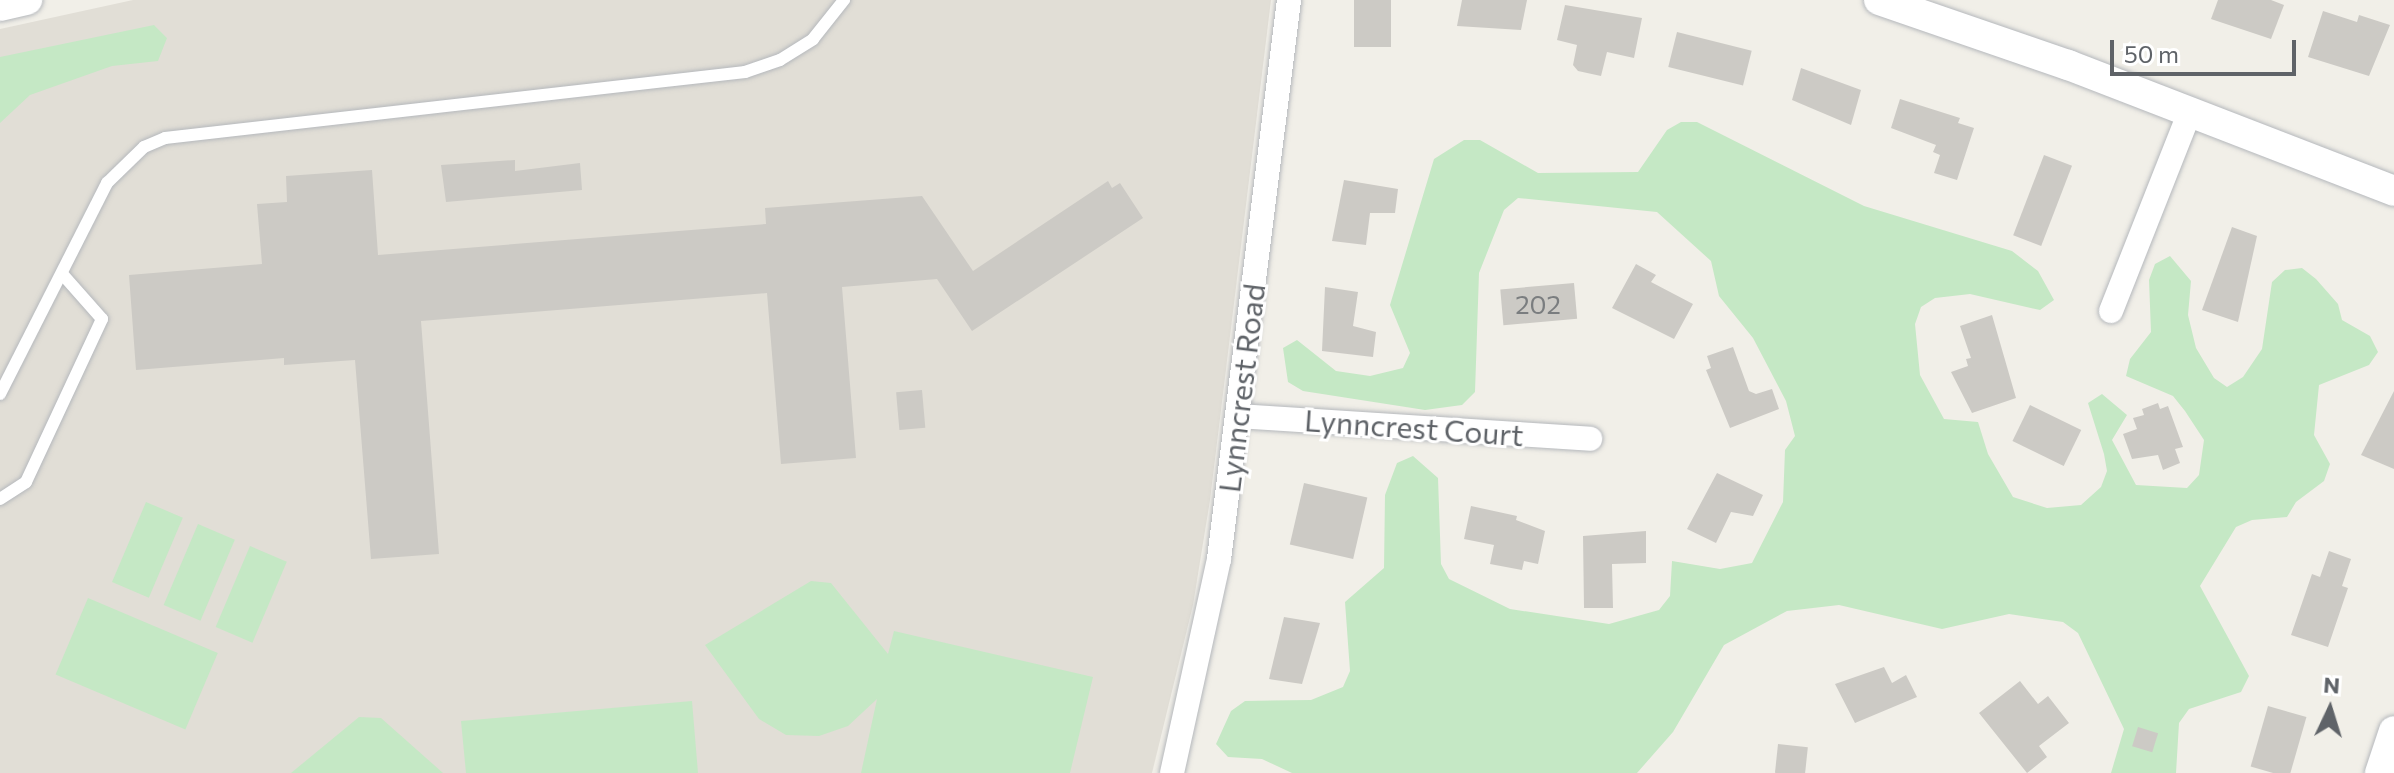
<!DOCTYPE html>
<style>
body{margin:0}
#map{position:relative;width:2394px;height:773px;overflow:hidden;background:#f1efe8;font-family:Commissioner,sans-serif}
div>[style]{position:absolute}
[style*='--x']{left:calc(var(--x)*1px);top:calc(var(--y)*1px);width:calc(var(--w)*1px);rotate:calc(var(--a)*1deg)}
.education>*{inset:0;background:#e1ded6}
.green>*{inset:0;background:#c5e8c5;transform-origin:0 0}
.building>*{inset:0;background:#cccac5;transform-origin:0 0}
.roads{filter:drop-shadow(0 0 2px #b5b8bc) drop-shadow(0 0 2px #b5b8bc)}
.service>*{height:12px;margin:-6px;padding:0 6px;transform-origin:6px;border-radius:6px;background:#fff}
.minor>*{height:24px;margin:-12px;padding:0 12px;transform-origin:12px;border-radius:12px;background:#fff}
.tertiary>*{height:30px;margin:-15px;padding:0 15px;transform-origin:15px;border-radius:15px;background:#fff}
span{translate:-50% -50%;white-space:nowrap;text-align:center;line-height:1.15;-webkit-text-stroke:6px #fff;paint-order:stroke}
.number-label{font-size:26px;color:#7a7d7f}
.number-label span{-webkit-text-stroke-width:0}
.street-label{font-size:30px;color:#5f6368}
.north{position:absolute;left:2290px;top:669px;width:80px;height:80px;-webkit-text-stroke:6px #fff;paint-order:stroke;rotate:4deg;font-size:22px;font-weight:700;line-height:32px;text-align:center;color:#5f6368}
.north::after{content:'';display:block;margin:auto;width:28px;height:36px;background:#5f6368;clip-path:polygon(50% 0,100% 100%,50% 72%,0 100%)}
.scale{position:absolute;left:2110px;top:40px;width:186px;height:36px;box-sizing:border-box;border:4px solid #5f6368;border-top:0;padding-left:10px;font-size:24px;line-height:28px;white-space:nowrap;color:#5f6368;-webkit-text-stroke:6px #fff;paint-order:stroke}
</style>
<div id="map">
<div class="education">
<div style="clip-path:polygon(133px 0,1271px 0,1210px 500px,1193px 605px,1152px 773px,0 773px,0 29px)"></div>
</div>
<div class="green">
<div style="clip-path:polygon(154px 25px,167px 38px,158px 61px,112px 66px,30px 95px,0 123px,0 57px)"></div>
<div style="clip-path:polygon(1681px 122px,1697px 122px,1864px 206px,2012px 251px,2038px 271px,2054px 300px,2040px 310px,1970px 294px,1935px 298px,1921px 307px,1915px 324px,1920px 375px,1944px 419px,1978px 422px,1988px 454px,2013px 497px,2047px 508px,2081px 505px,2101px 487px,2107px 471px,2104px 454px,2088px 403px,2102px 394px,2127px 415px,2112px 440px,2136px 485px,2187px 488px,2199px 475px,2204px 440px,2185px 411px,2173px 396px,2126px 376px,2130px 359px,2151px 332px,2149px 280px,2155px 264px,2170px 256px,2191px 281px,2188px 315px,2196px 348px,2214px 378px,2227px 387px,2243px 377px,2262px 349px,2272px 282px,2285px 270px,2302px 268px,2316px 279px,2338px 304px,2342px 320px,2370px 336px,2378px 352px,2369px 365px,2319px 385px,2314px 435px,2330px 464px,2324px 481px,2296px 502px,2287px 517px,2252px 520px,2236px 527px,2200px 586px,2249px 676px,2241px 692px,2189px 709px,2179px 723px,2176px 773px,2111px 773px,2124px 729px,2078px 633px,2063px 622px,2009px 614px,1942px 629px,1839px 605px,1787px 611px,1724px 645px,1673px 732px,1637px 773px,1292px 773px,1262px 759px,1228px 757px,1216px 744px,1231px 711px,1245px 701px,1311px 700px,1343px 687px,1350px 671px,1345px 602px,1384px 568px,1385px 495px,1397px 463px,1413px 456px,1438px 478px,1441px 564px,1449px 579px,1510px 609px,1609px 624px,1659px 610px,1670px 596px,1672px 561px,1720px 569px,1752px 563px,1783px 502px,1785px 450px,1795px 436px,1786px 401px,1753px 338px,1719px 296px,1711px 261px,1657px 212px,1518px 198px,1504px 210px,1479px 273px,1475px 392px,1462px 405px,1425px 410px,1303px 391px,1288px 382px,1283px 348px,1297px 340px,1336px 371px,1370px 376px,1403px 368px,1410px 353px,1390px 305px,1434px 159px,1464px 140px,1480px 140px,1538px 173px,1638px 172px,1667px 130px)"></div>
<div style="left:146px;top:502px;width:40px;height:87px;rotate:23deg"></div>
<div style="left:198px;top:524px;width:40px;height:88px;rotate:23deg"></div>
<div style="left:250px;top:546px;width:40px;height:88px;rotate:23deg"></div>
<div style="clip-path:polygon(811px 581px,831px 583px,888px 654px,894px 631px,1093px 677px,1070px 773px,861px 773px,877px 699px,848px 726px,819px 736px,786px 735px,759px 719px,705px 645px)"></div>
<div style="left:88px;top:598px;width:141px;height:83px;rotate:23deg"></div>
<div style="clip-path:polygon(692px 701px,698px 773px,466px 773px,461px 721px)"></div>
<div style="clip-path:polygon(359px 717px,381px 718px,443px 773px,291px 773px)"></div>
</div>
<div class="building">
<div style="left:1354px;top:0;width:37px;height:47px"></div>
<div style="clip-path:polygon(1462px 0,1527px 0,1521px 30px,1457px 26px)"></div>
<div style="clip-path:polygon(2218px 0,2271px 0,2284px 5px,2271px 39px,2211px 19px)"></div>
<div style="clip-path:polygon(1565px 5px,1642px 18px,1634px 58px,1607px 52px,1601px 76px,1578px 71px,1573px 65px,1577px 45px,1557px 40px)"></div>
<div style="clip-path:polygon(2323px 11px,2357px 22px,2359px 15px,2390px 25px,2369px 76px,2308px 57px)"></div>
<div style="left:1677px;top:32px;width:77px;height:36px;rotate:14deg"></div>
<div style="clip-path:polygon(1801px 68px,1861px 90px,1851px 125px,1792px 100px)"></div>
<div style="clip-path:polygon(1900px 99px,1960px 118px,1958px 123px,1974px 128px,1957px 180px,1934px 173px,1940px 155px,1933px 152px,1936px 145px,1891px 128px)"></div>
<div style="left:2044px;top:155px;width:30px;height:86px;rotate:21deg"></div>
<div style="clip-path:polygon(515px 160px,515px 171px,580px 163px,582px 190px,446px 202px,441px 165px)"></div>
<div style="clip-path:polygon(372px 170px,378px 255px,766px 224px,765px 208px,922px 196px,973px 271px,1108px 181px,1112px 188px,1120px 183px,1143px 218px,972px 331px,937px 279px,842px 287px,856px 458px,781px 464px,767px 293px,421px 321px,439px 554px,371px 559px,355px 360px,284px 365px,284px 358px,136px 370px,129px 275px,262px 264px,257px 204px,287px 202px,286px 176px)"></div>
<div style="clip-path:polygon(1344px 180px,1398px 189px,1395px 213px,1370px 213px,1366px 245px,1332px 241px)"></div>
<div style="clip-path:polygon(2232px 227px,2257px 236px,2238px 322px,2202px 310px)"></div>
<div style="clip-path:polygon(1636px 264px,1656px 275px,1651px 282px,1693px 304px,1674px 339px,1612px 308px)"></div>
<div style="left:1574px;top:283px;width:36px;height:74px;rotate:85deg"></div>
<div style="clip-path:polygon(1325px 287px,1358px 292px,1353px 326px,1376px 332px,1373px 357px,1322px 351px)"></div>
<div style="clip-path:polygon(1992px 315px,2016px 398px,1972px 413px,1951px 372px,1968px 366px,1966px 359px,1971px 358px,1960px 326px)"></div>
<div style="clip-path:polygon(1733px 347px,1749px 391px,1756px 394px,1772px 389px,1779px 409px,1730px 428px,1706px 370px,1711px 368px,1707px 356px)"></div>
<div style="left:922px;top:390px;width:38px;height:26px;rotate:85deg"></div>
<div style="clip-path:polygon(2394px 391px,2394px 469px,2361px 455px)"></div>
<div style="clip-path:polygon(2158px 403px,2160px 409px,2168px 406px,2183px 447px,2175px 449px,2180px 463px,2163px 470px,2158px 455px,2132px 459px,2123px 434px,2137px 429px,2133px 418px,2144px 415px,2142px 409px)"></div>
<div style="left:2030px;top:405px;width:57px;height:40px;rotate:26deg"></div>
<div style="clip-path:polygon(1717px 473px,1763px 495px,1753px 516px,1731px 512px,1716px 543px,1687px 529px)"></div>
<div style="left:1304px;top:483px;width:65px;height:63px;rotate:13deg"></div>
<div style="clip-path:polygon(1471px 506px,1517px 516px,1516px 520px,1545px 531px,1538px 564px,1524px 561px,1522px 570px,1490px 564px,1494px 545px,1464px 539px)"></div>
<div style="clip-path:polygon(1646px 531px,1646px 563px,1612px 564px,1613px 608px,1584px 608px,1583px 536px)"></div>
<div style="clip-path:polygon(2329px 551px,2351px 559px,2342px 586px,2348px 588px,2328px 647px,2291px 635px,2312px 574px,2320px 577px)"></div>
<div style="clip-path:polygon(1284px 617px,1320px 623px,1302px 684px,1269px 679px)"></div>
<div style="clip-path:polygon(1884px 667px,1892px 683px,1906px 675px,1917px 697px,1855px 723px,1835px 684px)"></div>
<div style="clip-path:polygon(2020px 681px,2038px 704px,2048px 696px,2069px 723px,2039px 746px,2047px 757px,2027px 773px,1979px 713px)"></div>
<div style="left:2268px;top:706px;width:40px;height:63px;rotate:16deg"></div>
<div style="left:2138px;top:727px;width:21px;height:20px;rotate:17deg"></div>
<div style="left:1778px;top:744px;width:30px;height:29px;rotate:6deg"></div>
</div>
<div class="roads">
<div class="service">
<div style="--x:0;--y:394;--w:237;--a:-63.1"></div>
<div style="--x:107;--y:183;--w:52;--a:-44.2"></div>
<div style="--x:144;--y:147;--w:23;--a:-23"></div>
<div style="--x:165;--y:138;--w:584;--a:-6.49"></div>
<div style="--x:745;--y:72;--w:37;--a:-19"></div>
<div style="--x:780;--y:60;--w:39;--a:-32"></div>
<div style="--x:813;--y:39;--w:50;--a:-51.5"></div>
<div style="--x:0;--y:499;--w:31;--a:-33"></div>
<div style="--x:26;--y:482;--w:180;--a:-65"></div>
<div style="--x:102;--y:319;--w:57;--a:-131.5"></div>
</div>
<div class="minor">
<div style="--x:2111;--y:311;--w:215;--a:-68.4"></div>
<div style="--x:1238;--y:416;--w:353;--a:3.7"></div>
<div style="--x:1172;--y:773;--w:219;--a:-77.6"></div>
<div style="--x:1219;--y:559;--w:563;--a:-82.86"></div>
</div>
<div class="tertiary">
<div style="--x:1879;--y:0;--w:200;--a:19"></div>
<div style="--x:2068;--y:65;--w:350;--a:21.1"></div>
<div style="--x:0;--y:6;--w:28;--a:-13"></div>
<div style="--x:2380;--y:773;--w:44;--a:-71.6"></div>
</div>
</div>
<div class="number-label">
<span style="left:1538px;top:304px">202</span>
</div>
<div class="street-label">
<span style="left:1241px;top:388px;rotate:-83deg">Lynncrest Road</span>
<span style="left:1414px;top:427px;rotate:4deg">Lynncrest Court</span>
</div>
<div class="north">N</div>
<div class="scale">50 m</div>
</div>
